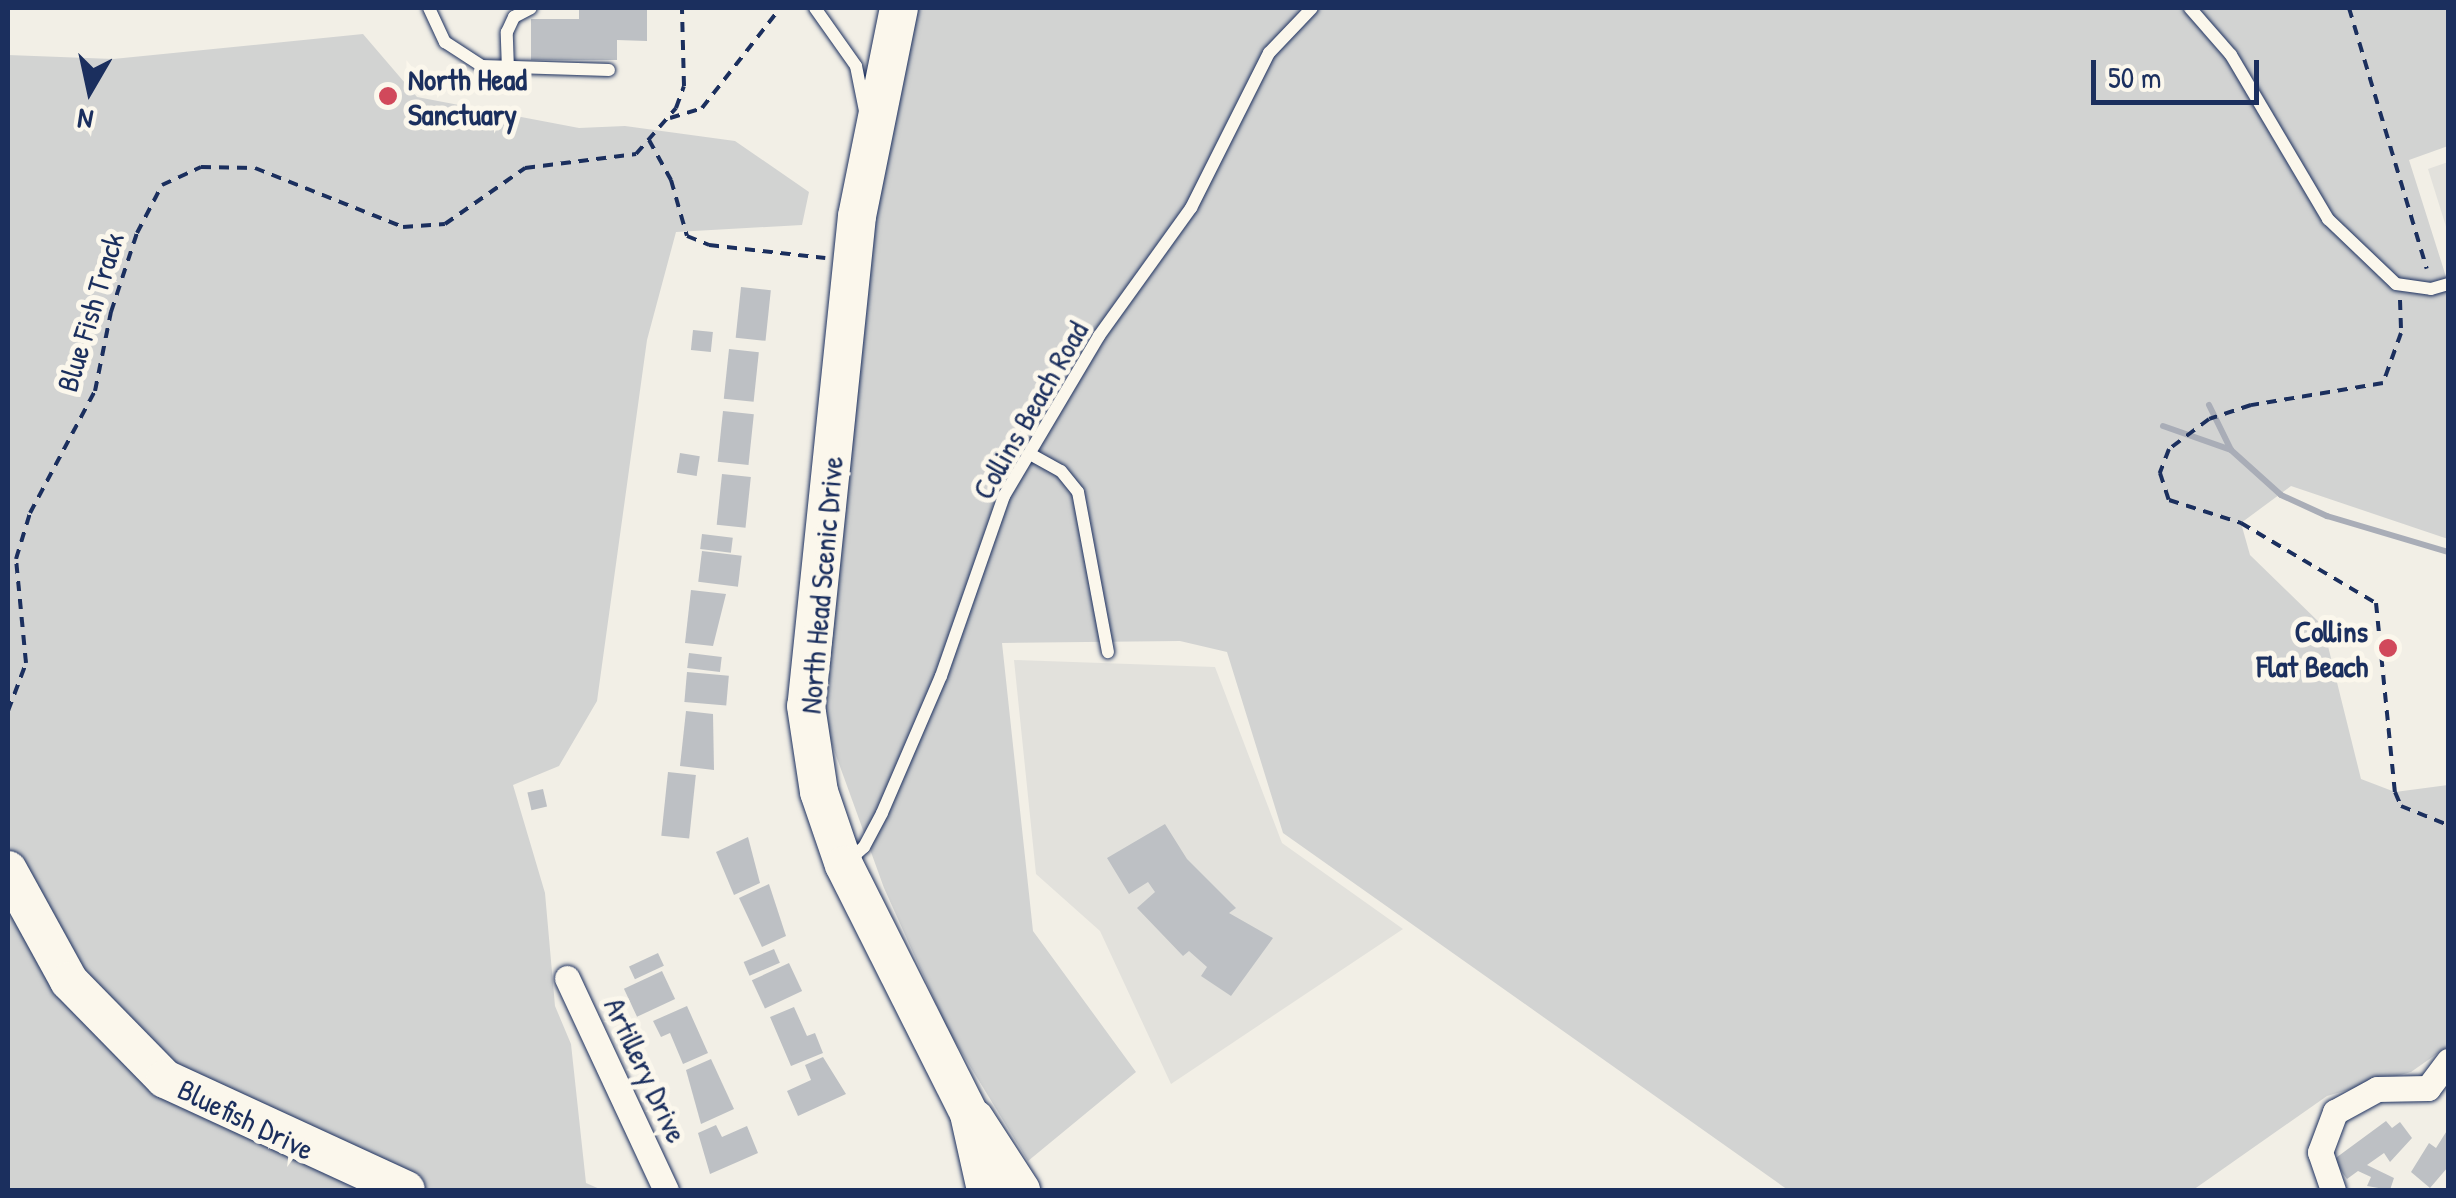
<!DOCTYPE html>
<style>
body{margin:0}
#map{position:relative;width:2456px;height:1198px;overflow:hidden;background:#f2efe6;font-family:"Patrick Hand",sans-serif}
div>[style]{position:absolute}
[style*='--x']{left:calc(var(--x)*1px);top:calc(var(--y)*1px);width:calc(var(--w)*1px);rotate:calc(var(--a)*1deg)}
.built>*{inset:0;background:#e2e1dc}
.green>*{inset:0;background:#d2d3d2}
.stream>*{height:6px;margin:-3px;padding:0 3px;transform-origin:3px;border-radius:3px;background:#a9adb7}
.building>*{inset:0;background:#bdc0c4;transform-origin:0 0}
.path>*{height:4px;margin-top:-2px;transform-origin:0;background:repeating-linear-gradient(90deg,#1b2f5e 0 10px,transparent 0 18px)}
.roads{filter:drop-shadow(0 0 2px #1b2f5e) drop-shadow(0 0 2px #1b2f5e)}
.lane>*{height:12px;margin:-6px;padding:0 6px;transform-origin:6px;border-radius:6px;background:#fbf7ec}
.street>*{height:25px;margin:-12.5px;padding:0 12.5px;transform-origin:12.5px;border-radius:12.5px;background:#fbf7ec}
.secondary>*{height:38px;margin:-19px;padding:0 19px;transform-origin:19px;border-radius:19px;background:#fbf7ec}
.dots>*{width:28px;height:28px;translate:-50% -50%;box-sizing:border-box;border:5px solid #fbf7ec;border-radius:50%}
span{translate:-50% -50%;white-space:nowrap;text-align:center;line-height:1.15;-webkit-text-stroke:10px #fbf7ec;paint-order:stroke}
.poi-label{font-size:30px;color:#1b2f5e;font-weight:700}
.left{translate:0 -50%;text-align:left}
.right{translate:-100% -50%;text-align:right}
.street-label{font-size:30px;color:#1b2f5e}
.frame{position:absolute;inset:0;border:10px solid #1b2f5e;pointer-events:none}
.north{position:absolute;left:40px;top:40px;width:100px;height:100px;-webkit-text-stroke:8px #fbf7ec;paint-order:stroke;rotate:189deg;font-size:28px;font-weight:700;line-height:40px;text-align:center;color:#1b2f5e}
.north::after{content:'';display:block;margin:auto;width:35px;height:45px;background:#1b2f5e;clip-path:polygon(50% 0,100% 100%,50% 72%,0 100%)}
.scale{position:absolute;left:2091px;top:60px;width:168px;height:45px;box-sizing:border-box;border:5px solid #1b2f5e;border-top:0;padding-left:12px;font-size:30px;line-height:35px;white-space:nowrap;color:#1b2f5e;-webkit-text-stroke:8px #fbf7ec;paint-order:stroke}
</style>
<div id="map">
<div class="built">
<div style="clip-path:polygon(2448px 162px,2448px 233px,2428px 169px)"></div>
<div style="clip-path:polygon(1014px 660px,1215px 667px,1282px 843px,1403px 929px,1171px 1084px,1100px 931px,1036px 874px)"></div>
</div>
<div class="green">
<div style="clip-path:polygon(917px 8px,2448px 8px,2448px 146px,2409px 160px,2448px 283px,2448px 539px,2291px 486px,2241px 523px,2250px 555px,2323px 626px,2361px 779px,2395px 792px,2448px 785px,2448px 1046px,2411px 1072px,2327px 1096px,2193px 1190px,1788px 1190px,1283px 833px,1227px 652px,1180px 641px,1002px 643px,1033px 931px,1136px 1072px,1028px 1161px,948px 1030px,884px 888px,817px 703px,868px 219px)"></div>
<div style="clip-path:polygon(363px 34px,417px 97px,579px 128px,625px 126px,735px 141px,809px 192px,802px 225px,676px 232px,647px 340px,597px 701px,559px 766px,513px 785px,545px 893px,555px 1006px,571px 1044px,586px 1183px,602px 1190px,8px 1190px,8px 55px,113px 59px)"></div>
</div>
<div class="stream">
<div style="--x:2209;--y:405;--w:50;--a:63.9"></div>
<div style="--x:2163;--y:426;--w:72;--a:19.4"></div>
<div style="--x:2231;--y:450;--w:67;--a:42"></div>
<div style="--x:2281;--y:495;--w:51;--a:24.5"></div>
<div style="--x:2327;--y:516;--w:126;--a:16.6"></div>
</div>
<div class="building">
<div style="clip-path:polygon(579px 8px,647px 9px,647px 41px,617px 40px,617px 60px,531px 60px,531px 19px,579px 19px)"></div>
<div style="left:741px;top:287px;width:30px;height:51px;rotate:6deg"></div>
<div style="left:693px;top:330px;width:20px;height:20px;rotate:6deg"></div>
<div style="left:729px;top:349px;width:30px;height:50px;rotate:6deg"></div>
<div style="left:723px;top:411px;width:31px;height:51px;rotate:6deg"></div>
<div style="left:680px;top:453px;width:20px;height:20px;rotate:9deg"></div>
<div style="left:722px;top:474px;width:29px;height:51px;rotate:6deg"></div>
<div style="left:702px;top:534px;width:31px;height:15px;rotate:7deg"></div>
<div style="left:702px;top:551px;width:40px;height:31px;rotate:7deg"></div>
<div style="clip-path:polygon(691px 590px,726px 594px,713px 646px,685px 643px)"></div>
<div style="left:689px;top:653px;width:33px;height:15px;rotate:7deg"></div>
<div style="left:687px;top:672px;width:42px;height:30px;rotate:5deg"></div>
<div style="clip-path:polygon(686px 711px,713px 714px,714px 770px,680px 766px)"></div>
<div style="left:668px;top:772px;width:28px;height:64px;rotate:6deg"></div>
<div style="left:543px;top:789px;width:18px;height:16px;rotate:77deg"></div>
<div style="clip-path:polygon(1165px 824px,1187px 859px,1236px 908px,1229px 913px,1273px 938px,1231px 996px,1201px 976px,1207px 967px,1189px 951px,1183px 956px,1137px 908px,1155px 892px,1148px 882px,1129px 894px,1107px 858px)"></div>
<div style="clip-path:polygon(748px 837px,760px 883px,734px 895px,716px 852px)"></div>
<div style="clip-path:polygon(769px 884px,786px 936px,762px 947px,739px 898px)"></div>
<div style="left:774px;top:949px;width:15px;height:33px;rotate:67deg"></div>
<div style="left:658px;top:953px;width:14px;height:32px;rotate:65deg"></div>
<div style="left:789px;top:963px;width:31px;height:41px;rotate:65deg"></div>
<div style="left:662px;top:971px;width:31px;height:42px;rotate:65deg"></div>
<div style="clip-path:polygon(687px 1006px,708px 1053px,683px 1064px,670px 1033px,661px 1037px,653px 1021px)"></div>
<div style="clip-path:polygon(794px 1007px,807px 1036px,815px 1033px,823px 1053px,791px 1066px,770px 1017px)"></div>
<div style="clip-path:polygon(823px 1057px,846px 1094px,798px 1116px,787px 1091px,811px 1080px,805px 1065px)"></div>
<div style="clip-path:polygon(711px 1059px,734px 1109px,701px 1124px,686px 1070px)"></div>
<div style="clip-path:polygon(2386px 1121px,2392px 1128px,2400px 1122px,2412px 1138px,2390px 1162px,2384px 1153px,2367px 1165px,2394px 1178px,2390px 1190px,2367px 1186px,2371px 1177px,2358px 1171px,2347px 1179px,2333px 1160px)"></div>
<div style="clip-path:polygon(716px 1125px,722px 1137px,747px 1126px,758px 1153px,710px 1174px,698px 1133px)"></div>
<div style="clip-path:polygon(2448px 1129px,2448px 1167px,2430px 1188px,2411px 1172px,2429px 1143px,2436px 1148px)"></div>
</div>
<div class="path">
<div style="--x:2349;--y:8;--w:272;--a:73.4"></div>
<div style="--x:670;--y:118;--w:34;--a:-17"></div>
<div style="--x:702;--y:108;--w:127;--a:-52"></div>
<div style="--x:649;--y:140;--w:46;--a:61.2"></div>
<div style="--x:671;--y:180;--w:58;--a:74.1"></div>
<div style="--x:687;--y:236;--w:24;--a:22"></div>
<div style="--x:709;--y:245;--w:117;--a:6.4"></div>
<div style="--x:2400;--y:300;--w:33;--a:88"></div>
<div style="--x:2401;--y:333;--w:53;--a:109.8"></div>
<div style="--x:2383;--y:383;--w:134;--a:170.5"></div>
<div style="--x:2251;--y:405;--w:44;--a:161.6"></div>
<div style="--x:2209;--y:419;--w:50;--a:143.1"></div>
<div style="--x:2169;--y:449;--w:26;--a:111"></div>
<div style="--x:2160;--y:473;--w:28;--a:72"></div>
<div style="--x:2169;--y:500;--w:76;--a:17.7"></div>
<div style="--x:2241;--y:523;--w:157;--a:30.7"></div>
<div style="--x:2376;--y:603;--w:190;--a:84.3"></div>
<div style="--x:2395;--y:792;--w:15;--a:67"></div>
<div style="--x:2401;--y:806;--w:51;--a:22"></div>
<div style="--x:8;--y:711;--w:51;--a:-69.4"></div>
<div style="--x:26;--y:663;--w:104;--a:-95.5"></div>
<div style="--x:16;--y:559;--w:48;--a:-73.1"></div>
<div style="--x:30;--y:513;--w:138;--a:-62"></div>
<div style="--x:95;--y:391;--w:81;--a:-78.6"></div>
<div style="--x:111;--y:312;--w:83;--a:-71.8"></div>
<div style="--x:137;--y:233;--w:54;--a:-62.5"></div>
<div style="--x:162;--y:185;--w:43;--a:-24.8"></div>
<div style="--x:201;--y:167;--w:54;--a:1.1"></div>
<div style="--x:255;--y:168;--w:159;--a:21.7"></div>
<div style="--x:403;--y:227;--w:42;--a:-4.1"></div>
<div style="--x:445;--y:224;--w:98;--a:-35"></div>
<div style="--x:525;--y:168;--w:112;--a:-7.2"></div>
<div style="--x:636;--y:154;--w:61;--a:-49"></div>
<div style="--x:676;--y:108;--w:23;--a:-70"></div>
<div style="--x:684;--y:86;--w:78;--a:-91.5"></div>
</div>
<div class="roads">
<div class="lane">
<div style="--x:429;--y:8;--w:38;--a:65"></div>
<div style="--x:445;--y:42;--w:44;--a:33"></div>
<div style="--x:482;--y:66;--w:127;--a:1.8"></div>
<div style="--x:815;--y:8;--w:71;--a:54.7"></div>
<div style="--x:856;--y:66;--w:46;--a:78.7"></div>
<div style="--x:2190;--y:8;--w:62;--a:48.9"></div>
<div style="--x:2231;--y:55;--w:191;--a:59.4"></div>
<div style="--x:2328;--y:219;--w:94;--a:43.7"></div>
<div style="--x:2396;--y:284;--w:35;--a:8"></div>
<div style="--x:2431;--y:289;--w:18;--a:-16"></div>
<div style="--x:508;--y:70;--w:38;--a:-92"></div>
<div style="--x:507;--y:32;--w:17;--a:-65"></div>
<div style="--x:514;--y:17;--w:19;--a:-28"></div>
<div style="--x:1030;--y:454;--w:35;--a:29"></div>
<div style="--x:1061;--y:471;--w:27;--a:51"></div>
<div style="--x:1078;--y:492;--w:163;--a:79.4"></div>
<div style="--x:846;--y:863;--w:24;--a:-42"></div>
<div style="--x:864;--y:847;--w:38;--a:-62"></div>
<div style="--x:882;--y:813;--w:149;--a:-66.7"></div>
<div style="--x:941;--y:676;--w:191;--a:-70.7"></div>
<div style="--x:1004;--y:496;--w:186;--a:-59.3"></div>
<div style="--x:1099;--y:336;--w:158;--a:-54.3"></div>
<div style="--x:1191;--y:208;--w:174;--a:-63.3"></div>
<div style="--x:1269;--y:53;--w:62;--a:-46.3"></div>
</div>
<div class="street">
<div style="--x:567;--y:978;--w:234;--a:65"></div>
<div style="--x:2333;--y:1190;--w:40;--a:-108.9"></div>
<div style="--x:2320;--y:1152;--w:43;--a:-69.4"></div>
<div style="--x:2335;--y:1112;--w:48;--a:-28.7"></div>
<div style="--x:2377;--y:1089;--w:51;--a:-1.1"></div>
<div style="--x:2428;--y:1088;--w:34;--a:-53"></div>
</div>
<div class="secondary">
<div style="--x:899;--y:8;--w:212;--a:101.4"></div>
<div style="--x:857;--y:216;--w:493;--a:95.9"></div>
<div style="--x:806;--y:706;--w:87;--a:81.4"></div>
<div style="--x:819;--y:792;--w:77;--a:71.1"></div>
<div style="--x:844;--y:865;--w:279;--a:63.3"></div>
<div style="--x:969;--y:1114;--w:78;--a:77.4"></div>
<div style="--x:8;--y:870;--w:127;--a:61.2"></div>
<div style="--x:69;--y:981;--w:137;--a:45.6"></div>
<div style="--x:165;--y:1079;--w:265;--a:24.7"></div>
<div style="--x:975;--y:1119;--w:85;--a:57.1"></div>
</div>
</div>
<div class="dots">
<div style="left:388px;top:96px;background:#d1495b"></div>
<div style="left:2388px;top:648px;background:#d1495b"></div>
</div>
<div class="poi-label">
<span class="left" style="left:408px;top:96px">North Head<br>Sanctuary</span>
<span class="right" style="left:2368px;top:648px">Collins<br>Flat Beach</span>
</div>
<div class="street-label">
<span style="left:90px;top:312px;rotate:-73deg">Blue Fish Track</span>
<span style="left:1030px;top:410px;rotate:-60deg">Collins Beach Road</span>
<span style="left:821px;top:585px;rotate:-85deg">North Head Scenic Drive</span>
<span style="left:646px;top:1070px;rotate:65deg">Artillery Drive</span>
<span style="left:246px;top:1119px;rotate:26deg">Bluefish Drive</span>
</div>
<div class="frame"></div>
<div class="north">N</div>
<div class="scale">50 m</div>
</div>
